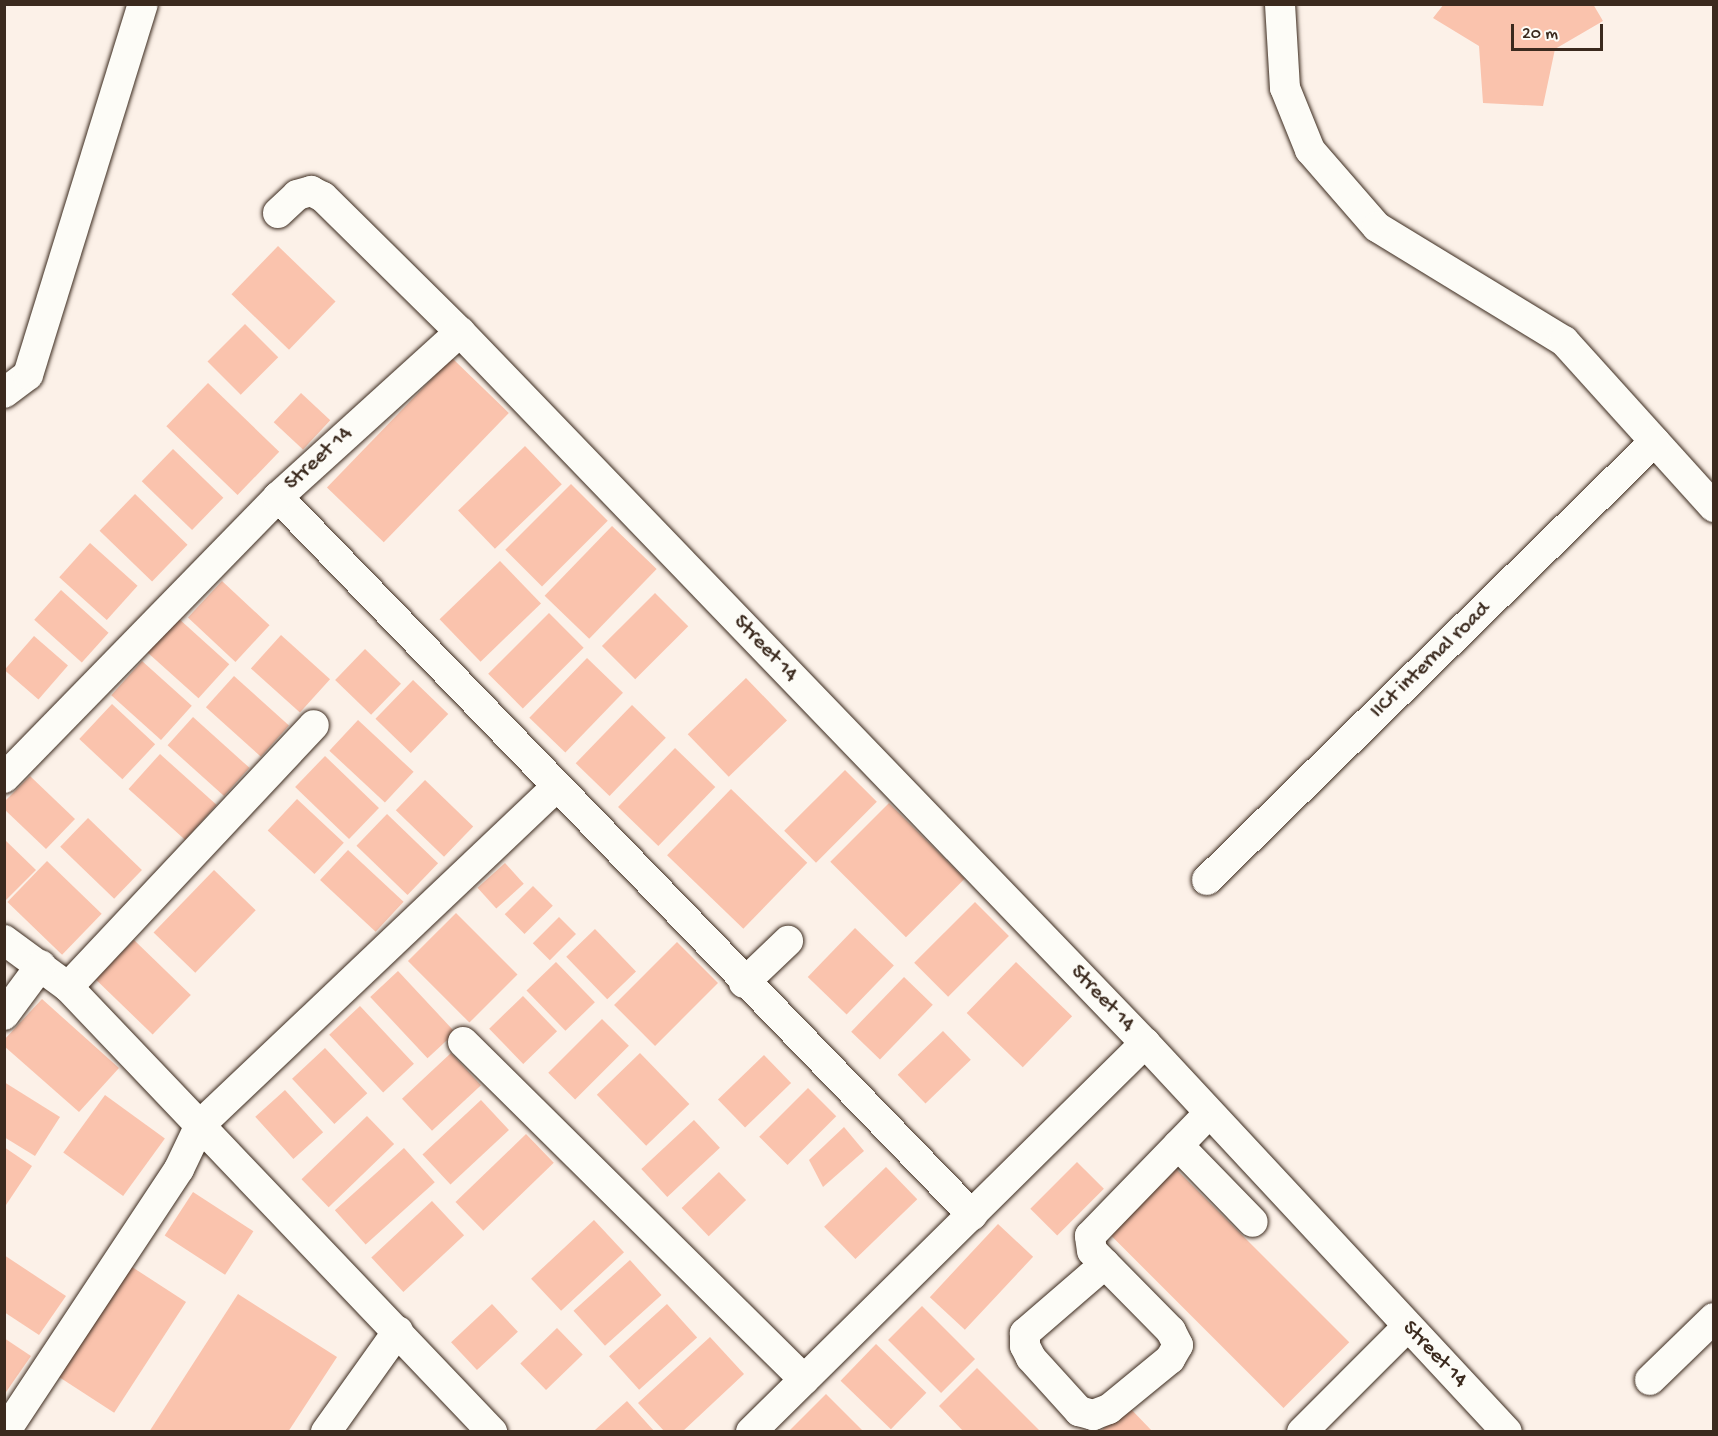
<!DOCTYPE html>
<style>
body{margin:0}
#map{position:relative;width:1718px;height:1436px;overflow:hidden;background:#fcf1e8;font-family:"Gochi Hand",sans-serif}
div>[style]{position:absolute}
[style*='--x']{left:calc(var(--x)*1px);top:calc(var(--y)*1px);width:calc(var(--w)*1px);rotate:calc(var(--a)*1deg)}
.building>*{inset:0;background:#fac3ad;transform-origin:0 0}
.roads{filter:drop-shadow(0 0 2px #3b2a1e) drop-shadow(0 0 2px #3b2a1e)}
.minor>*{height:30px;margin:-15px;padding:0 15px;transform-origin:15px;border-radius:15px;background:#fdfcf7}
span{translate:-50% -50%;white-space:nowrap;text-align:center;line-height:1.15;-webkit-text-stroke:5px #fdfcf7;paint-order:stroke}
.street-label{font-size:22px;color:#3b2a1e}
.frame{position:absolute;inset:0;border:6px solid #3b2a1e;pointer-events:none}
.scale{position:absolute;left:1511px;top:24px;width:92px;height:27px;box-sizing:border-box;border:3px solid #3b2a1e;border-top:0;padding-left:8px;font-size:18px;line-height:21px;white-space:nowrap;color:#3b2a1e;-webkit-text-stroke:4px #fdfcf7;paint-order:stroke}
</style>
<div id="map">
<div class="building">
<div style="clip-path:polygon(1444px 4px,1593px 4px,1603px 21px,1555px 49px,1543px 106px,1483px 103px,1479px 46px,1433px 18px)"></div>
<div style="left:278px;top:246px;width:80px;height:67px;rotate:44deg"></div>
<div style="left:245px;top:324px;width:47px;height:53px;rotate:45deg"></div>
<div style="left:452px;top:358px;width:79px;height:180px;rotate:44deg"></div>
<div style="left:208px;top:383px;width:99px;height:60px;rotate:44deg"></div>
<div style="left:301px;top:393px;width:40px;height:40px;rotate:43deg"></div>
<div style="left:525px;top:446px;width:53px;height:93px;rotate:46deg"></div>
<div style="left:173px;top:449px;width:70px;height:45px;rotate:44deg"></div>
<div style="left:571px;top:484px;width:52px;height:93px;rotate:45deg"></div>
<div style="left:135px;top:494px;width:73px;height:51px;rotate:44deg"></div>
<div style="left:612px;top:526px;width:62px;height:97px;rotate:44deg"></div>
<div style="left:90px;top:543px;width:64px;height:46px;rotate:42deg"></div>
<div style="left:500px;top:561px;width:59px;height:84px;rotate:46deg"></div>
<div style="left:222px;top:581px;width:65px;height:50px;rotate:43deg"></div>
<div style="left:61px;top:590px;width:64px;height:40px;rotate:42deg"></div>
<div style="left:655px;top:593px;width:47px;height:75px;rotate:45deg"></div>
<div style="left:549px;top:613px;width:49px;height:86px;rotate:45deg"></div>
<div style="left:178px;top:618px;width:69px;height:46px;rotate:42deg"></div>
<div style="left:281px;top:635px;width:66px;height:45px;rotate:42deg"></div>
<div style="left:34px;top:636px;width:45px;height:45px;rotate:41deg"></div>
<div style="left:365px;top:649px;width:50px;height:43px;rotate:44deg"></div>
<div style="left:587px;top:658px;width:50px;height:83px;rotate:44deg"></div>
<div style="left:142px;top:661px;width:67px;height:46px;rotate:42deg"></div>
<div style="left:234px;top:676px;width:74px;height:42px;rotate:42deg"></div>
<div style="left:746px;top:678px;width:59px;height:81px;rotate:46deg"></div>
<div style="left:413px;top:680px;width:49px;height:54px;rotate:44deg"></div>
<div style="left:112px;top:704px;width:59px;height:48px;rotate:43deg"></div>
<div style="left:632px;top:705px;width:47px;height:81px;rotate:44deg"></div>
<div style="left:193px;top:717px;width:76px;height:38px;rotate:42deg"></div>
<div style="left:358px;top:720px;width:76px;height:42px;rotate:43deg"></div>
<div style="left:675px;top:748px;width:56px;height:82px;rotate:44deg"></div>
<div style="left:160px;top:754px;width:76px;height:47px;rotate:42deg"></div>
<div style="left:325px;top:756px;width:75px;height:43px;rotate:44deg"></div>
<div style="left:845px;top:770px;width:45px;height:86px;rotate:45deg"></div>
<div style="clip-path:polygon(30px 776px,75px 819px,46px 849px,4px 809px,4px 802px)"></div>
<div style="left:425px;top:780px;width:67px;height:42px;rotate:44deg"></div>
<div style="left:731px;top:789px;width:106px;height:92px;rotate:44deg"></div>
<div style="left:297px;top:799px;width:64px;height:43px;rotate:43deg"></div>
<div style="left:889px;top:803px;width:107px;height:83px;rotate:45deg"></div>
<div style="left:387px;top:814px;width:71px;height:44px;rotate:44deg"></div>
<div style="left:88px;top:818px;width:75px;height:40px;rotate:44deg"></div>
<div style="clip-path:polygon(4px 839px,36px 870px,4px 902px)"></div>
<div style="left:348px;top:850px;width:76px;height:41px;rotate:43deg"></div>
<div style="left:47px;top:861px;width:76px;height:57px;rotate:44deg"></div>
<div style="left:505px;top:863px;width:28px;height:37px;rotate:48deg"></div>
<div style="left:214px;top:870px;width:58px;height:87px;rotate:44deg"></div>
<div style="left:533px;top:886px;width:28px;height:40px;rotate:45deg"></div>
<div style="left:975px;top:902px;width:48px;height:86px;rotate:45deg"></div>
<div style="left:456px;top:913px;width:87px;height:68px;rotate:45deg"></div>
<div style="left:559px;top:917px;width:24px;height:37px;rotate:45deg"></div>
<div style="left:855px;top:928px;width:54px;height:68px;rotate:44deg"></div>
<div style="left:595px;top:929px;width:59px;height:40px;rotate:46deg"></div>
<div style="left:134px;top:940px;width:79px;height:55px;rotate:44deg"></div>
<div style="left:677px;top:942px;width:58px;height:89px;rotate:45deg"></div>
<div style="left:556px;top:962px;width:56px;height:41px;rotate:46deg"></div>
<div style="left:1016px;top:962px;width:78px;height:71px;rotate:44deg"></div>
<div style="left:398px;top:971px;width:84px;height:38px;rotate:47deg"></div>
<div style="left:904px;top:977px;width:40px;height:76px;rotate:44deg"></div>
<div style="left:523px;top:996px;width:49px;height:47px;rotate:46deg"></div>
<div style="clip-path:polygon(42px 999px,119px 1068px,79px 1112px,4px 1046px,4px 1040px)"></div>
<div style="left:360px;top:1006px;width:79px;height:42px;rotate:47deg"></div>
<div style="left:602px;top:1019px;width:38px;height:76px;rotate:45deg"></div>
<div style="left:943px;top:1031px;width:40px;height:63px;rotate:46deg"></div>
<div style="left:325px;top:1048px;width:62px;height:45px;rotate:47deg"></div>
<div style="left:451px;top:1053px;width:44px;height:67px;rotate:47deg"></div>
<div style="left:640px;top:1053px;width:71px;height:60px;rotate:46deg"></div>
<div style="left:764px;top:1055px;width:39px;height:64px;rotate:46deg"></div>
<div style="clip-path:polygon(4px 1082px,60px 1117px,35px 1156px,4px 1137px)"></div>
<div style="left:808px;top:1088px;width:40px;height:69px;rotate:45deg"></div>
<div style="left:285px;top:1090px;width:57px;height:40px;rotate:48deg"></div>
<div style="left:105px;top:1095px;width:74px;height:71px;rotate:36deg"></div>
<div style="left:481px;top:1100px;width:41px;height:80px;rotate:47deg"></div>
<div style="left:367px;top:1116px;width:39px;height:91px;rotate:46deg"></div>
<div style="left:694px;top:1120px;width:38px;height:72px;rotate:47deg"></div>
<div style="clip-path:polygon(844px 1127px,864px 1151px,823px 1187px,809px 1160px)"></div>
<div style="left:526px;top:1134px;width:40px;height:98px;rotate:46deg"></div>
<div style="clip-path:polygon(4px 1147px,32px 1166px,4px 1208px)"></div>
<div style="left:404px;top:1148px;width:46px;height:93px;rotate:48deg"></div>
<div style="left:1077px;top:1162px;width:38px;height:66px;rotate:45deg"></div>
<div style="left:886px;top:1167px;width:45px;height:86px;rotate:46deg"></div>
<div style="left:1176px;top:1169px;width:245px;height:93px;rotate:45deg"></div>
<div style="left:719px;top:1172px;width:39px;height:52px;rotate:46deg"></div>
<div style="left:193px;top:1192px;width:72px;height:52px;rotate:33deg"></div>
<div style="left:432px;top:1201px;width:47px;height:83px;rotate:47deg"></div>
<div style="left:594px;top:1220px;width:44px;height:86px;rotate:47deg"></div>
<div style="left:998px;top:1224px;width:48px;height:100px;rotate:43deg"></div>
<div style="clip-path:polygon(4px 1255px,66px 1296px,39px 1335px,4px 1312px)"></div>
<div style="left:630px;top:1260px;width:47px;height:76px;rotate:48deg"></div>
<div style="left:129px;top:1265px;width:68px;height:132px;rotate:33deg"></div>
<div style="clip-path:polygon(238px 1294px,337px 1357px,288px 1432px,149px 1432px)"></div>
<div style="left:492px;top:1304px;width:38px;height:56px;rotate:47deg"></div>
<div style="left:667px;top:1304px;width:45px;height:78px;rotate:48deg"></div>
<div style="left:922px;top:1306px;width:75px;height:48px;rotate:45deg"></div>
<div style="left:557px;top:1328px;width:37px;height:51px;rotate:46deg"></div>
<div style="clip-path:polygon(710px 1337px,744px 1374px,682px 1432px,665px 1432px,638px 1403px)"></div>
<div style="clip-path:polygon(4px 1338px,31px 1356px,4px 1395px)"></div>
<div style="left:876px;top:1344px;width:70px;height:51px;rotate:44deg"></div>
<div style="clip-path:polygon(977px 1368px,1041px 1432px,964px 1432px,939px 1406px)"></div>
<div style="clip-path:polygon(826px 1394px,864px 1432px,788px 1432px)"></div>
<div style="clip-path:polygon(627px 1401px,655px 1432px,597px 1432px,595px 1430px)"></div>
<div style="clip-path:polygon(1127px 1405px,1153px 1432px,1100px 1432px)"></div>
</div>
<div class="roads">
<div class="minor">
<div style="--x:1280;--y:4;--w:84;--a:86.6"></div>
<div style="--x:1285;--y:88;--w:67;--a:68"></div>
<div style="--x:1310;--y:150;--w:102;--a:49"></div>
<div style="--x:1377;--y:227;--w:219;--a:31.4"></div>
<div style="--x:1564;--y:341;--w:224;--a:47.9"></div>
<div style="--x:278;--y:213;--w:26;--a:-43"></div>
<div style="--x:297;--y:195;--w:15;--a:-16"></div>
<div style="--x:311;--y:191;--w:13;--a:27"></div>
<div style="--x:323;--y:197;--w:192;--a:44.6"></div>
<div style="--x:4;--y:393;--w:30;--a:-37"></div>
<div style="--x:28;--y:375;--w:388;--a:-72.8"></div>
<div style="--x:278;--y:497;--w:999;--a:45.97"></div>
<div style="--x:4;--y:778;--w:392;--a:-45.7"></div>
<div style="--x:278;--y:497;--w:246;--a:-42.2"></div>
<div style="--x:460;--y:332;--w:987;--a:46.07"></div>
<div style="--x:1145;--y:1043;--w:531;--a:47.06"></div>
<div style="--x:1207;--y:880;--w:627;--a:-44.42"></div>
<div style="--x:4;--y:940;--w:79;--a:36.3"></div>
<div style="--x:68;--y:987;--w:615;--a:46.38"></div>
<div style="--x:744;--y:983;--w:61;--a:-43.7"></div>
<div style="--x:68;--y:987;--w:359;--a:-46.8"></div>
<div style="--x:4;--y:1015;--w:62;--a:-53.5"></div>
<div style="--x:463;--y:1042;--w:480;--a:44.7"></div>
<div style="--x:1178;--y:1145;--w:107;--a:45.8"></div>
<div style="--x:1105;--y:1264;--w:106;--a:139.2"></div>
<div style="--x:1025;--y:1333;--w:13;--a:90"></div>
<div style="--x:1025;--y:1346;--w:13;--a:63"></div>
<div style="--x:1031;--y:1358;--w:72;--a:47.8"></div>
<div style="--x:1079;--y:1411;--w:15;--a:16"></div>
<div style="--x:1093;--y:1415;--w:17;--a:-21"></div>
<div style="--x:1109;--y:1409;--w:79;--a:-39.3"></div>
<div style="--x:1170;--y:1359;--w:16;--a:-60"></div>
<div style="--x:1178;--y:1345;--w:16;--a:-117"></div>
<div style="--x:1171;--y:1331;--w:112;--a:-134.6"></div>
<div style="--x:1092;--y:1251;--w:15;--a:-98"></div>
<div style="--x:1090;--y:1236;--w:171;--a:-45.9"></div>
<div style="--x:1650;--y:1380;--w:89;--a:-44.1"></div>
<div style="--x:5;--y:1432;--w:315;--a:-56.5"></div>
<div style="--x:179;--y:1169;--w:49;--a:-64.5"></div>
<div style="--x:200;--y:1125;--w:491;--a:-43.5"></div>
<div style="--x:326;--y:1432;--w:124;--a:-54.5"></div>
<div style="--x:751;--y:1432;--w:554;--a:-44.63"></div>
<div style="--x:1302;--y:1432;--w:148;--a:-45"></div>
</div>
</div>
<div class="street-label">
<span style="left:319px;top:459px;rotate:-43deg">Street 14</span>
<span style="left:765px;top:649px;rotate:46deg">Street 14</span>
<span style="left:1431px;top:661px;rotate:-44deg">IICt internal road</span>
<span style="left:1102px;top:999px;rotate:46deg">Street 14</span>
<span style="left:1434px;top:1355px;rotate:46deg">Street 14</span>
</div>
<div class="frame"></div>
<div class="scale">20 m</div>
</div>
